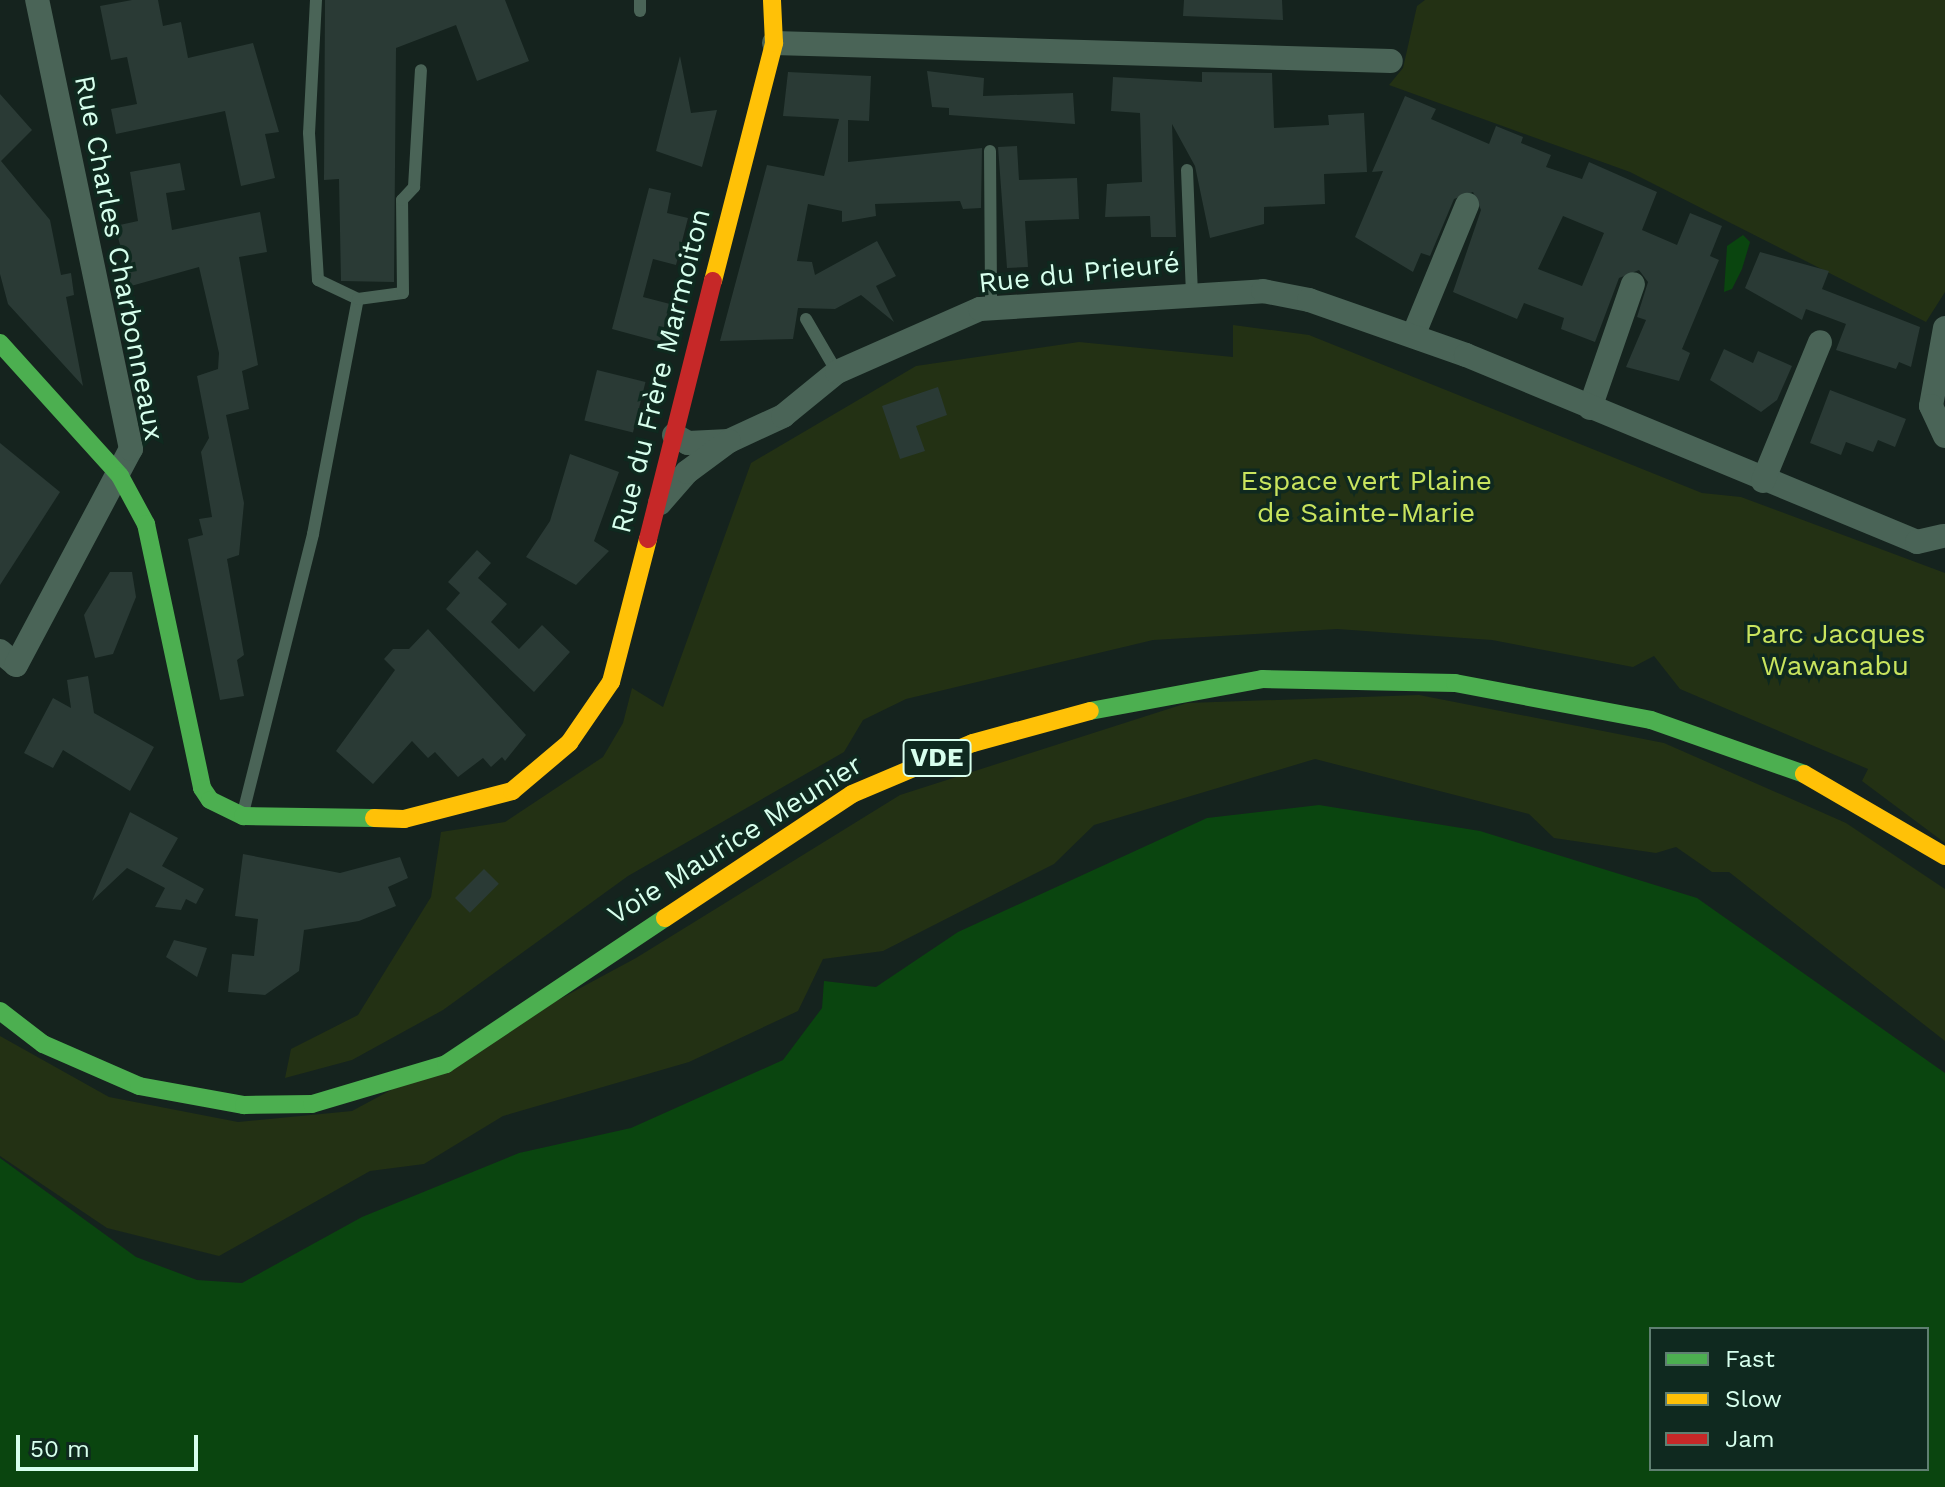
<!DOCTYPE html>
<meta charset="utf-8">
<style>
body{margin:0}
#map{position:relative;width:1945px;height:1487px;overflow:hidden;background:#15231e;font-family:"Work Sans",sans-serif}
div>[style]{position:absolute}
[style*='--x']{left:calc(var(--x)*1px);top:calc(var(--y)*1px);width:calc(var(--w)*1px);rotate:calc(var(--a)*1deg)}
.green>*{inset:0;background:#233114}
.water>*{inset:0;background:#0a450f}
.building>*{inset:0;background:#2a3a35;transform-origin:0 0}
.lane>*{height:12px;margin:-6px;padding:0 6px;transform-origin:6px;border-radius:6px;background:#4a6457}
.street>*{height:24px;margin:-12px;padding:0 12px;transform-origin:12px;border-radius:12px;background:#4a6457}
.fast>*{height:18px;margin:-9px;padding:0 9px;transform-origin:9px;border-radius:9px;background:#4caf50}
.slow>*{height:18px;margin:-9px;padding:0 9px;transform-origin:9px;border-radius:9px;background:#ffc107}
.jam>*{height:18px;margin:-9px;padding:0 9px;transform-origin:9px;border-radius:9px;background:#c62828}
span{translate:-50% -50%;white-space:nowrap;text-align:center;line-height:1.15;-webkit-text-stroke:7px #0f291f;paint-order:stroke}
.shield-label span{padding:2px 6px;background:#0f291f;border:2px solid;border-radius:6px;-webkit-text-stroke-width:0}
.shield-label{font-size:26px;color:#d7ffed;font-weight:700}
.street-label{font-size:28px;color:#d7ffed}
.park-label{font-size:28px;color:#c9e45e}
.legend{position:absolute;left:1649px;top:1327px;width:280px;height:144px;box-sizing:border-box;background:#0f291f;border:2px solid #5f7f71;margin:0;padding:10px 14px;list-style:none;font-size:24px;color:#d7ffed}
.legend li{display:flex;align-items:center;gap:16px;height:40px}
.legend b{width:40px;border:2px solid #5f7f71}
.scale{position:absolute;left:16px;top:1435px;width:182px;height:36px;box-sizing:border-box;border:4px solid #d7ffed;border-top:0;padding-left:10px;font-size:24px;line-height:28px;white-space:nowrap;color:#d7ffed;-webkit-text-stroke:6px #0f291f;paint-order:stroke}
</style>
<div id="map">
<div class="green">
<div style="clip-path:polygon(1425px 0,1945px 0,1945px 292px,1926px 322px,1630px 172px,1389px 85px,1403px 68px,1417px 6px)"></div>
<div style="clip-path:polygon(1233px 325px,1309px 335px,1702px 493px,1741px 497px,1945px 573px,1945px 843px,1862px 781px,1868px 769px,1680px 689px,1654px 656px,1633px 667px,1492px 640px,1337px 629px,1153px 640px,906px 699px,863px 720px,844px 752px,628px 876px,443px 1010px,352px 1060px,285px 1078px,291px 1049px,358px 1015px,431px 897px,441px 832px,505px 822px,603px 757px,623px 723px,632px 688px,663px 707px,751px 463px,916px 366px,1079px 342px,1233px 357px)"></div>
<div style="clip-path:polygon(1419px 695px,1664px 743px,1846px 823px,1945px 889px,1945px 1041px,1729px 872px,1712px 872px,1676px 847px,1656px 853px,1554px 838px,1529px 814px,1315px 759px,1094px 825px,1054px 864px,883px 951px,823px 959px,798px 1011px,689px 1062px,503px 1116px,424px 1164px,370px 1171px,219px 1256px,107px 1228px,0 1156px,0 1036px,109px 1097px,238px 1122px,352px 1111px,636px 958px,900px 795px,1187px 703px)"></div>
</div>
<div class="water">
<div style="clip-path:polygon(1743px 235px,1750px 242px,1742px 269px,1732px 289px,1724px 292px,1727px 246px)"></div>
<div style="clip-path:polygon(evenodd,1319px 805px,1480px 831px,1697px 898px,1945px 1073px,1945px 1487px,0 1487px,0 1158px,136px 1257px,197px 1280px,242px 1283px,362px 1217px,519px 1153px,631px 1128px,783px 1060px,822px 1008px,824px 981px,876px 987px,958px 932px,1207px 818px,1319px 805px,1651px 1329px,1927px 1329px,1927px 1469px,1651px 1469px,1651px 1329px)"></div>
</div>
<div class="building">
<div style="clip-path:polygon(132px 0,158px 0,163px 26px,181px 22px,188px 58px,253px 43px,279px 132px,265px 134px,275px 178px,241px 186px,225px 111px,116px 134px,111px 109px,137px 104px,127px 57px,111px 60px,100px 6px)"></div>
<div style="clip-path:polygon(325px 0,505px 0,529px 61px,477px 81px,456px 25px,396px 48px,394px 282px,341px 281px,339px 179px,324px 180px)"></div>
<div style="clip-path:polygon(1184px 0,1282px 0,1283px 20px,1183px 16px)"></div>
<div style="clip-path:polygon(680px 56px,691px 113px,717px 110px,702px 167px,656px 151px)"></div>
<div style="clip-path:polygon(927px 71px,984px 78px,983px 96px,1073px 93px,1075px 124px,949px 115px,949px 108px,932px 107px)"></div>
<div style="clip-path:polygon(788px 72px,871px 76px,869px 121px,848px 120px,848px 162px,982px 148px,981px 208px,963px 209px,960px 201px,875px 204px,876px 216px,842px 222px,842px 211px,808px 204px,797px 261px,812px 262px,815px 275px,877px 241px,896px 276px,876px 286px,894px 322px,861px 295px,835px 309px,798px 308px,793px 339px,720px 341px,767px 165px,824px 176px,839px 119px,783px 116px)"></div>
<div style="clip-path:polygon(1202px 72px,1272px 73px,1274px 128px,1329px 125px,1328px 115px,1364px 113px,1367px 172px,1324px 174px,1325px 204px,1264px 207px,1264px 224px,1210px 238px,1195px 166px,1172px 124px,1176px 237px,1151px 237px,1150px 216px,1105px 217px,1107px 184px,1142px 182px,1140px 113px,1111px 111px,1113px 77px,1202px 82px)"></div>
<div style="clip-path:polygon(0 94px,32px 130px,1px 161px,50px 220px,61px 275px,71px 273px,74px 295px,66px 297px,83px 386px,8px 304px,0 274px)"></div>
<div style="clip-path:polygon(evenodd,1405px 96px,1436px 109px,1431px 119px,1489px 144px,1496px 126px,1523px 137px,1521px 143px,1551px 155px,1546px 167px,1582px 179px,1589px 162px,1657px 192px,1642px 230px,1677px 245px,1690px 213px,1722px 226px,1710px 256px,1719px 260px,1682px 349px,1690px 353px,1679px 381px,1626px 367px,1646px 320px,1637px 317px,1648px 282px,1639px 270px,1619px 278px,1595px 342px,1561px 329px,1564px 318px,1524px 303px,1517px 319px,1453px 292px,1481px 210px,1473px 192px,1454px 199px,1430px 256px,1421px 253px,1413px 272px,1355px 237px,1383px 171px,1372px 172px,1405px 96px,1563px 216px,1604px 233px,1582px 286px,1538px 269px,1563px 216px)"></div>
<div style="clip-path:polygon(1017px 146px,1019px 180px,1077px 178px,1079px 219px,1025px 221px,1028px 267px,1007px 268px,998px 147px)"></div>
<div style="clip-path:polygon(180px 163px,185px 190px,166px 193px,172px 230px,260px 212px,267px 252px,239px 257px,258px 365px,242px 371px,249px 409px,226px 415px,244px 503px,239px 555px,227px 559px,244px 655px,237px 660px,244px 696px,220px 700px,188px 539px,203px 535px,199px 519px,212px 517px,201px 452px,209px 438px,197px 376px,218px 369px,219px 353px,199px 267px,131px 286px,115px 226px,138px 221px,130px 172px)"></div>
<div style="clip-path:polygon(649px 188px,671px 193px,667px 213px,688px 218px,676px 265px,653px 259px,643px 297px,670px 304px,660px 342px,612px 329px)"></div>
<div style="clip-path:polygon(1760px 252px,1829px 271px,1822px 289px,1920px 327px,1911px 367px,1899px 362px,1896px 369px,1836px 350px,1846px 324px,1806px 309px,1802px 320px,1745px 288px)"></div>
<div style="clip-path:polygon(1724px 349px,1753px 363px,1758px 351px,1792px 366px,1777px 400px,1761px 412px,1710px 380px)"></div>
<div style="left:597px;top:370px;width:50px;height:52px;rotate:14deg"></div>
<div style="clip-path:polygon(938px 387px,947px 415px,916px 426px,925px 451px,900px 459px,882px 406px)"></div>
<div style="clip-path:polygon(1830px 390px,1906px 419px,1895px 447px,1878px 440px,1873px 452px,1846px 442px,1841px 455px,1810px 443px)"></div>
<div style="clip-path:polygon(0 443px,60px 492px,0 585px)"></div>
<div style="clip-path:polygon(570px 454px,619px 472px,594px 541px,609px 551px,576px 585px,526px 557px,550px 521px)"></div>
<div style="clip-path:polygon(477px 550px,491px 563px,478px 578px,507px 604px,491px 622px,519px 649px,542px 625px,570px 652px,534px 692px,446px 609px,460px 593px,448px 582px)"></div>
<div style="clip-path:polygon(110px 572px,132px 572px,136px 597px,113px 654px,95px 658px,84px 615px)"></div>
<div style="clip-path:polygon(428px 629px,526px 735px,505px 761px,502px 757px,491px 767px,483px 758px,458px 777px,435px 752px,428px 758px,412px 741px,373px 784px,336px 751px,395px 670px,384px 659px,393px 649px,409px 649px)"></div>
<div style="clip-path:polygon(88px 676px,94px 713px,154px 747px,130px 791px,63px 750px,53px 768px,24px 753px,53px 698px,71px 708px,67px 680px)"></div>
<div style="clip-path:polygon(130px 812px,178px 838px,162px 866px,204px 889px,196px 904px,186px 899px,181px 910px,155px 907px,165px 888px,127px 868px,92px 901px)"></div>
<div style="clip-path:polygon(243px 854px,340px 873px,400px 857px,408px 878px,388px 887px,396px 906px,359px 921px,304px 930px,299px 971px,265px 995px,228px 992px,232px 954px,254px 956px,258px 919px,235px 916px)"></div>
<div style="left:484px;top:869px;width:21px;height:41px;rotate:45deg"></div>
<div style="clip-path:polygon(174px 940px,207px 948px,197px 977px,166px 957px)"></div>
</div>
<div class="lane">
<div style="--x:316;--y:0;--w:133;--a:93"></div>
<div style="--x:309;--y:133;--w:147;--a:86.5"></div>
<div style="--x:318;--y:280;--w:44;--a:25.4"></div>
<div style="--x:640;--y:11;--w:11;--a:-90"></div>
<div style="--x:990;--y:151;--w:157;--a:89.6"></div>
<div style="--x:1187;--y:170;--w:122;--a:87.7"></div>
<div style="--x:806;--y:319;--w:61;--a:59.7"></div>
<div style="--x:243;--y:813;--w:288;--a:-75.9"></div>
<div style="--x:313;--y:534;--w:239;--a:-79.2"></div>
<div style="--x:358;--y:299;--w:45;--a:-7.6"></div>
<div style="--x:403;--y:293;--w:93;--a:-90.6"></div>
<div style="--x:402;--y:200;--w:18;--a:-47"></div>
<div style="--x:414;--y:187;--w:117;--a:-86.6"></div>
</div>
<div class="street">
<div style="--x:774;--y:43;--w:617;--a:1.67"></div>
<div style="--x:1945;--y:328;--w:79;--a:100.2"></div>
<div style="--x:1931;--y:406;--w:33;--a:65"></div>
<div style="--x:1413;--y:336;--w:142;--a:-67.6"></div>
<div style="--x:1590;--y:408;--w:131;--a:-70.9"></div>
<div style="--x:674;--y:435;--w:16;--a:30"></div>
<div style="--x:688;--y:443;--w:41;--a:-2.8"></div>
<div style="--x:729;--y:441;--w:60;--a:-24.8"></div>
<div style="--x:783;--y:416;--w:70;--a:-39.2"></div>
<div style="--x:837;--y:372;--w:156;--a:-23.8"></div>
<div style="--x:980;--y:309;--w:284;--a:-3.6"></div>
<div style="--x:1263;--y:291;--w:47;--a:11.1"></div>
<div style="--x:1309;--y:300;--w:166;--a:19.3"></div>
<div style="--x:1466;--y:355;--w:488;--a:22.5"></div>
<div style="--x:1917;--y:542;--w:27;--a:-13"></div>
<div style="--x:1763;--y:481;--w:150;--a:-67.7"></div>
<div style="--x:660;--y:503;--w:41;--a:-48.9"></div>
<div style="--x:687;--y:472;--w:52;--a:-36.4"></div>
<div style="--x:0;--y:651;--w:21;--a:41"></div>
<div style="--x:16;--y:665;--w:245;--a:-62"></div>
<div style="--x:131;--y:449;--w:459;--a:-101.8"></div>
</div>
<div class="fast">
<div style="--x:0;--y:343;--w:179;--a:47.9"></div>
<div style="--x:120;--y:476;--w:55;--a:61.6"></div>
<div style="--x:146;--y:524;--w:270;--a:78"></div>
<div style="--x:202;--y:788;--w:14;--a:56"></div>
<div style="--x:210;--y:800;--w:37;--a:26"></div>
<div style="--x:243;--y:816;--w:131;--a:0.9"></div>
<div style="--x:1090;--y:711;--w:175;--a:-10.5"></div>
<div style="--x:1262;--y:679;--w:193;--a:1.2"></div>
<div style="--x:1455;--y:683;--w:199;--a:10.7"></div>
<div style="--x:1651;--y:720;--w:162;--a:19.4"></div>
<div style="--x:0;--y:1011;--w:54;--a:37.5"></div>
<div style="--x:43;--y:1044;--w:105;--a:23.6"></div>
<div style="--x:139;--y:1086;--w:107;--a:10.3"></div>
<div style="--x:244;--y:1105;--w:68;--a:-0.8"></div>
<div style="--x:312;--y:1104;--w:140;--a:-16.6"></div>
<div style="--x:446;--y:1064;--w:263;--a:-33.7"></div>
</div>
<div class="slow">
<div style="--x:713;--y:281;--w:246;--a:-75.6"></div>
<div style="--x:774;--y:43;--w:43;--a:-92.7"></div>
<div style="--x:1804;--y:774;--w:163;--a:30.2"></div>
<div style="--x:374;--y:818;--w:30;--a:2"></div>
<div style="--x:404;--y:819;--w:112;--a:-14.5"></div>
<div style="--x:512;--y:791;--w:75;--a:-40.1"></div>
<div style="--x:569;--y:743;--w:74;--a:-55.5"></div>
<div style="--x:611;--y:682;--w:148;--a:-75.5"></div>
<div style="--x:665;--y:918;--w:224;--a:-33.5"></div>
<div style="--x:852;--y:794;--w:131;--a:-22.9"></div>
<div style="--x:973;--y:743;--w:121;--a:-15.3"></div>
</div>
<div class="jam">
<div style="--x:648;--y:539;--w:266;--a:-75.9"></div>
</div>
<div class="shield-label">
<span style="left:937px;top:758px">VDE</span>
</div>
<div class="street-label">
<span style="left:119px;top:258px;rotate:79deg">Rue Charles Charbonneaux</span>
<span style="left:1079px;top:273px;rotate:-6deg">Rue du Prieuré</span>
<span style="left:661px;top:371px;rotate:-76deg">Rue du Frère Marmoiton</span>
<span style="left:735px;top:840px;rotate:-32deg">Voie Maurice Meunier</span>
</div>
<div class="park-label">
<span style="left:1366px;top:497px">Espace vert Plaine<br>de Sainte-Marie</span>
<span style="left:1835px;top:650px">Parc Jacques<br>Wawanabu</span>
</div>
<ul class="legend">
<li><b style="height:10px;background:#4caf50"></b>Fast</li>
<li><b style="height:10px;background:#ffc107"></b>Slow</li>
<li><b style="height:10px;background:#c62828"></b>Jam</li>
</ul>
<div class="scale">50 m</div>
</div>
